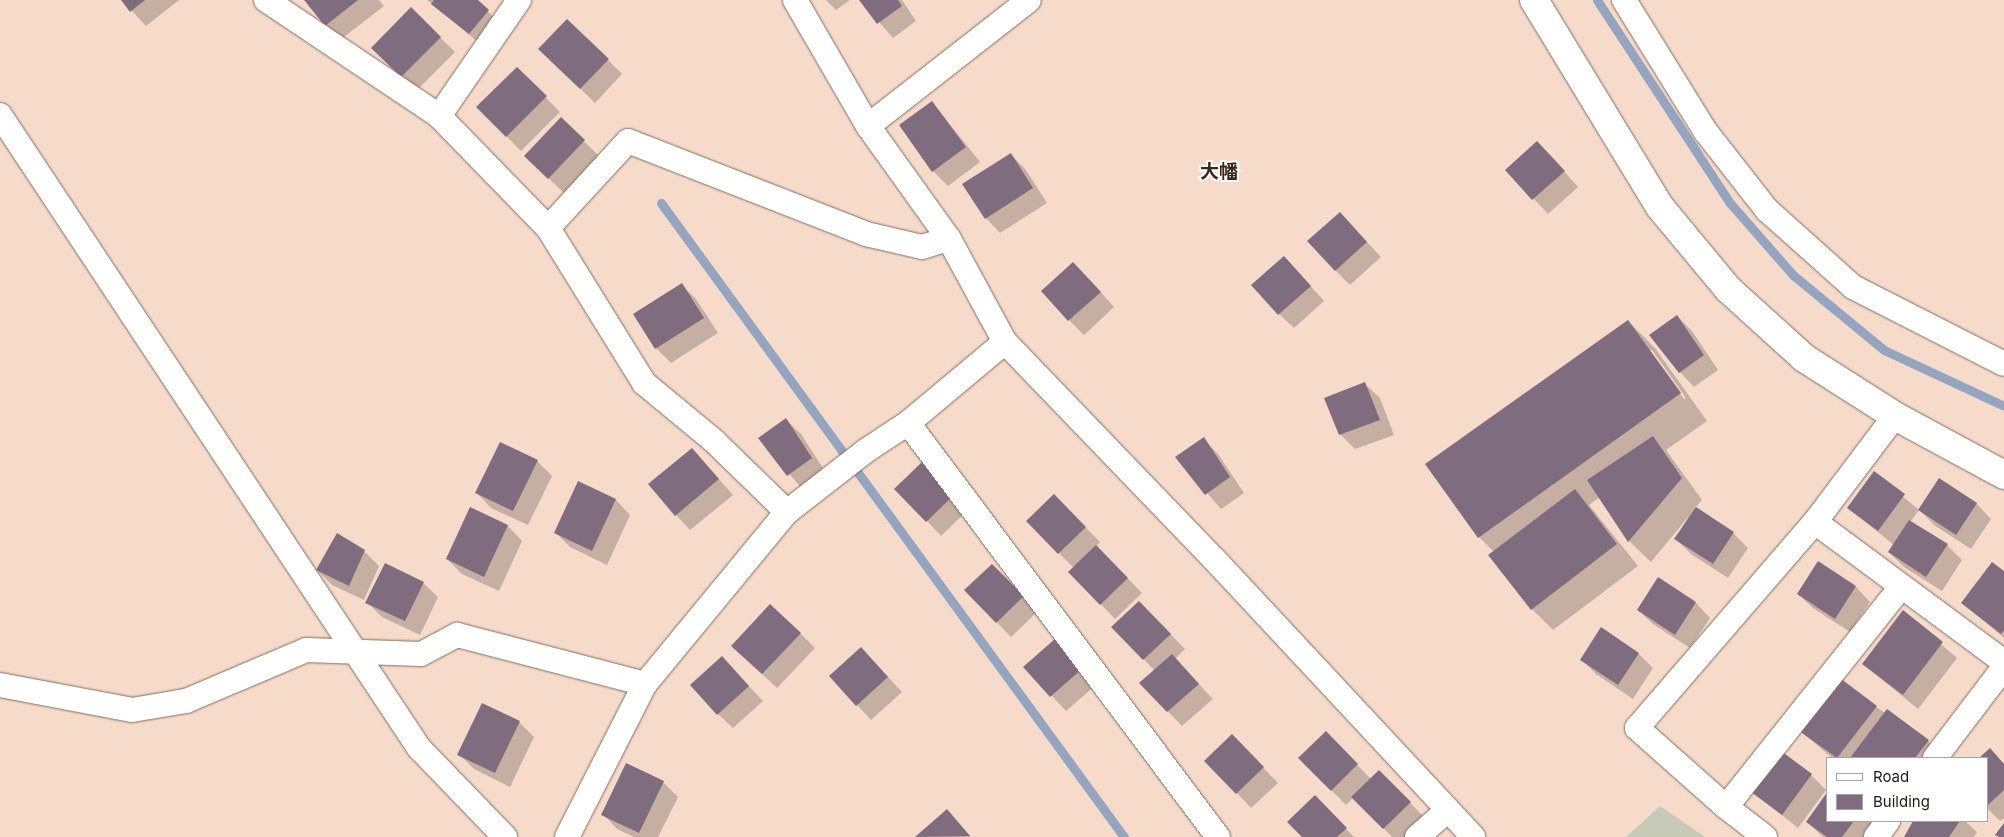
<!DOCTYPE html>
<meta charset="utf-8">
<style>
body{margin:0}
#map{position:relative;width:2004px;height:837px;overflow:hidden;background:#f6dbcb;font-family:Inter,"Noto Sans JP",sans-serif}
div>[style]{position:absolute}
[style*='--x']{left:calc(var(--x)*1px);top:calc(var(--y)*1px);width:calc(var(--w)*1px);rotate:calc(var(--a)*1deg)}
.green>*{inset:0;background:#c6cab7}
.shadow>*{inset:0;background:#0003}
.stream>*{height:9px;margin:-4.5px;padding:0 4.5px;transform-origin:4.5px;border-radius:4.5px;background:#95a4bf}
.building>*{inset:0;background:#806c7f}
.roads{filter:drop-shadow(0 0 1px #856e60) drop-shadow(0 0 1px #856e60)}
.street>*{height:24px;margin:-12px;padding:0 12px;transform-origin:12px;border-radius:12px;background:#fff}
.secondary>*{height:28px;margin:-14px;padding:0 14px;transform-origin:14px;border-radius:14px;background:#fff}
span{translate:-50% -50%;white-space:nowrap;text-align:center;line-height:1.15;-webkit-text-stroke:4px #fff;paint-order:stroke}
.quarter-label{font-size:19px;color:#3b271a;font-weight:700}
.legend{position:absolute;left:1826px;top:757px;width:162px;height:65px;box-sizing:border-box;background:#fff;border:1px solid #a7a3a1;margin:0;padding:6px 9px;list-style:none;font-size:15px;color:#231914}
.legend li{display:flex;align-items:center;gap:10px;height:25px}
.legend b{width:25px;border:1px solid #a7a3a1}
</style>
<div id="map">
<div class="green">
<i style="clip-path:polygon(1660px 806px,1705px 837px,1626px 837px)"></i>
</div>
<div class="shadow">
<i style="clip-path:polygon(122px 0,179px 0,146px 26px)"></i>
<i style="clip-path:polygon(305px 0,379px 0,384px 6px,340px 40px)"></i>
<i style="clip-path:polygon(427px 0,476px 0,503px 26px,484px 47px)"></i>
<i style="clip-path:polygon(826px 0,850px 0,836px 10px)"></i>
<i style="clip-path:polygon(860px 0,902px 0,916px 21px,893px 38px)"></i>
<i style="clip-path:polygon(411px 9px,455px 52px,416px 91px,373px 48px)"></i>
<i style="clip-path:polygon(608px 60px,622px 74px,595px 103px,555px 64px)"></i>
<i style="clip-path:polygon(517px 69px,560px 112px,521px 151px,478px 107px)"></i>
<i style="clip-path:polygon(932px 102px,980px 162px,948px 186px,933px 171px)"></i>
<i style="clip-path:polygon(561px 119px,599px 156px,564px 193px,540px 170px)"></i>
<i style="clip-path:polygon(1011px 155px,1026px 170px,1047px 203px,1000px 233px,986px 218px)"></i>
<i style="clip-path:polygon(1552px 158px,1578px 187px,1548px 214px,1507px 170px)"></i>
<i style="clip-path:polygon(1354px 228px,1381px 257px,1350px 285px,1335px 270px)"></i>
<i style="clip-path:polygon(1298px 272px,1324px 301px,1294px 328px,1279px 314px)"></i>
<i style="clip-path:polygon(1088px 278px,1114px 307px,1084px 335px,1069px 320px)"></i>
<i style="clip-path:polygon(682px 285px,696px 299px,718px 333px,671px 363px,656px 348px,635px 314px)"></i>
<i style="clip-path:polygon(1677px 316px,1692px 331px,1718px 370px,1694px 387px,1680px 372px)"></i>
<i style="clip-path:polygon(evenodd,1628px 321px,1655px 348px,1707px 421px,1666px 450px,1702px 500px,1695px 508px,1733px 533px,1748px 548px,1728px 578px,1691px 554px,1676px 539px,1689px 516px,1651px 562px,1629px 541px,1600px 497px,1589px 505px,1638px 566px,1553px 630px,1532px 609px,1494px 552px,1479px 537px,1628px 321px,1649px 350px,1652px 350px,1686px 398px,1684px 399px,1649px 350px)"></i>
<i style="clip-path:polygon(1365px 384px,1380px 398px,1394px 435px,1355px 449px,1340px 434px)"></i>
<i style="clip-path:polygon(786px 420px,801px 434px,826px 473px,803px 490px,760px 439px)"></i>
<i style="clip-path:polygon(1203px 439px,1218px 454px,1244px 493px,1221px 509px,1177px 458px)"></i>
<i style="clip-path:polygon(692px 449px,733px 495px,690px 530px,676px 515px)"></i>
<i style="clip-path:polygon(537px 461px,552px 476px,528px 525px,491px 508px,477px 493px)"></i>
<i style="clip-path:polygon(922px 464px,968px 510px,941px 536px,927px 521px)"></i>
<i style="clip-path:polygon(1874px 473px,1919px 510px,1910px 522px,1947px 545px,1962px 560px,1942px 591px,1904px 567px,1889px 552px,1894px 545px,1848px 508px)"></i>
<i style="clip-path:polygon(1940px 480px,1977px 504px,1991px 519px,1971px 549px,1934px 525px,1920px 510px)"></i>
<i style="clip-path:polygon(579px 483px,616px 500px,630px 515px,607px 565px,570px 547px,555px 532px)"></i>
<i style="clip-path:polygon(1054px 496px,1100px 542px,1096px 546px,1142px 593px,1115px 619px,1070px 572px,1074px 568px,1059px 553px)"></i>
<i style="clip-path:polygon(471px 509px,508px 526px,522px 541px,499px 591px,462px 574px,447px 559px)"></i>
<i style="clip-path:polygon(364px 551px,379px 566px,364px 600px,332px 585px,317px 570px)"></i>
<i style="clip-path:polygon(1818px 563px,1856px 587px,1870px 602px,1850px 632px,1813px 608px,1798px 594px)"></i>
<i style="clip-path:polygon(992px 565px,1037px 612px,1011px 637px,966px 590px)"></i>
<i style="clip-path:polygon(2004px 573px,2004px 638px,1963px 603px)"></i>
<i style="clip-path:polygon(1659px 579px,1696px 603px,1710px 618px,1690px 648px,1653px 624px,1638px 610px)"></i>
<i style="clip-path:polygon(423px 583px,438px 597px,420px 635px,382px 617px,367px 602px)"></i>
<i style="clip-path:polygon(1903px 612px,1957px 658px,1918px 709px,1863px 664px)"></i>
<i style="clip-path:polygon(1154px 617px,1185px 649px,1175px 659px,1213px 699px,1182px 726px,1141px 683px,1155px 671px,1113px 627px)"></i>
<i style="clip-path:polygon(1602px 629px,1639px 654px,1653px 668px,1633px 699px,1596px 674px,1582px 660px)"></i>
<i style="clip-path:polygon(800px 633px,815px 648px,777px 688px,748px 661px)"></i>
<i style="clip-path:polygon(1056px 640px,1097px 684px,1066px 711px,1025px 667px)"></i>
<i style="clip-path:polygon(861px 648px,902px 692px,871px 720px,857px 705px)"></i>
<i style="clip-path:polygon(722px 658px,763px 701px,733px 728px,718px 714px)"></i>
<i style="clip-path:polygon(1876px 707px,1928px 741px,1942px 756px,1941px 758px,1832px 758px,1797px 728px)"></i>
<i style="clip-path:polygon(519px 722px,534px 737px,510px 787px,474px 769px,459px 754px)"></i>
<i style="clip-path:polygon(1326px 733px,1371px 779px,1379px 771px,1425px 818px,1405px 837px,1392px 837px,1354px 797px,1346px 805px,1300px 758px)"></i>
<i style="clip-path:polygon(1990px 750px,2004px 764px,2004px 818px,2000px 821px,1988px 809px,1988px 758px,1980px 758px)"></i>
<i style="clip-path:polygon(1247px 751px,1278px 783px,1251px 808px,1237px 793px)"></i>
<i style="clip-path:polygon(1811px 775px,1826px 790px,1798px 828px,1753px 792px)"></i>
<i style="clip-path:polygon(663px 782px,678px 797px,658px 837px,634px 837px,617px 829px,603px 814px)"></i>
<i style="clip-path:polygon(1315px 797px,1354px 837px,1303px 837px)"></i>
<i style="clip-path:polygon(947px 811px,971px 837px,917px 837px)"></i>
<i style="clip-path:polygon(1879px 821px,1867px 837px,1823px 837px,1807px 822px)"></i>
<i style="clip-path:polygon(1915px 821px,1965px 821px,1977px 832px,1974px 837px,1905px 837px)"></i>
</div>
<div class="stream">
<i style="--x:1597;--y:0;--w:243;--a:56.8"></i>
<i style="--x:1730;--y:203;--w:96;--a:48.8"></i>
<i style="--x:1793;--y:275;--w:118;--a:39.5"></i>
<i style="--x:1884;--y:350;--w:132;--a:25"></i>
<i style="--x:661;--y:203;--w:785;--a:53.86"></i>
</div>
<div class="building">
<i style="clip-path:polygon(121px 0,145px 0,130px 12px)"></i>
<i style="clip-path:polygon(304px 0,358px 0,325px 26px)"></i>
<i style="clip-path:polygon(434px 0,478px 0,489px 10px,469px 34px,431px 4px)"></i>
<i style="clip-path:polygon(859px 0,898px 0,902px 6px,877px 24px)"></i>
<i style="clip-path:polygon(411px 7px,441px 37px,401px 77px,371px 48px)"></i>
<i style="clip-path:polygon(567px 19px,609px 59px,580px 89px,538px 49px)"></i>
<i style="clip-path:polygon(517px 67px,547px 96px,506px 137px,476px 107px)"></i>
<i style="clip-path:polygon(932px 101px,966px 147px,932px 172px,899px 125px)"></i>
<i style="clip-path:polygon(561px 117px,585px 140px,548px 179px,524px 156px)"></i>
<i style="clip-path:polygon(1537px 141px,1565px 171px,1532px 200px,1505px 170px)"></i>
<i style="clip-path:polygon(1011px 153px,1033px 188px,985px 219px,962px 184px)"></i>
<i style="clip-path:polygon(1340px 212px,1367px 242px,1335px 271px,1307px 241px)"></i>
<i style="clip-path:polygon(1284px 256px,1311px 286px,1278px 315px,1251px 285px)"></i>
<i style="clip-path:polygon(1073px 262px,1101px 292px,1068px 321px,1041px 291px)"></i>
<i style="clip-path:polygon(682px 283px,704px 318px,655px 349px,633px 314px)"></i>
<i style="clip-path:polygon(1677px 315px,1704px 355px,1679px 373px,1649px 335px)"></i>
<i style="clip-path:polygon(1628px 320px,1681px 393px,1478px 538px,1425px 464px)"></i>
<i style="clip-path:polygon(1365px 382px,1380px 420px,1339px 435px,1324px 398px)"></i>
<i style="clip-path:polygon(786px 418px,812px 458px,787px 476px,758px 438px)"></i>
<i style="clip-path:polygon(1653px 436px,1682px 478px,1628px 542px,1587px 480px)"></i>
<i style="clip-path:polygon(1204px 437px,1230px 477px,1205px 495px,1175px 457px)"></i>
<i style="clip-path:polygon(500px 442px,538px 460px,513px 511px,475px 493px)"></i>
<i style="clip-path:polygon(692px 448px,719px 479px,675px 516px,648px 484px)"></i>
<i style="clip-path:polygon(922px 462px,954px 495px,926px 522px,894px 489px)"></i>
<i style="clip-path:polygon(1874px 471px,1905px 494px,1878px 531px,1847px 508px)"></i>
<i style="clip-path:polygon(1939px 478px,1977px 503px,1956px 535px,1918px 510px)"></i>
<i style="clip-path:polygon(578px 481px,616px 499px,592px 551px,554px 533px)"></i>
<i style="clip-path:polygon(1575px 489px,1617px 544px,1531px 610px,1488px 555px)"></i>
<i style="clip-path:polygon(1054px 494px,1086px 527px,1058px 554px,1026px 521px)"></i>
<i style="clip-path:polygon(470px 507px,508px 525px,484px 577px,446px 559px)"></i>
<i style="clip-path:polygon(1696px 507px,1734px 532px,1713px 564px,1674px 539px)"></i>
<i style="clip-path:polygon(1909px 520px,1948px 544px,1926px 577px,1888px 552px)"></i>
<i style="clip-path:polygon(337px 533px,365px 550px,349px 586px,316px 570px)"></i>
<i style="clip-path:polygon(1096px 545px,1128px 578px,1100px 605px,1068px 572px)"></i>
<i style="clip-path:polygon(1818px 561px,1856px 586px,1835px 619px,1797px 594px)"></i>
<i style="clip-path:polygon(1992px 562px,2004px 571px,2004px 630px,2001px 634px,1961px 603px)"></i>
<i style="clip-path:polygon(385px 563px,424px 582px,405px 621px,365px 603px)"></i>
<i style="clip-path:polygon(992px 564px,1024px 596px,996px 623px,964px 590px)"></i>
<i style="clip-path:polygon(1658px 577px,1696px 602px,1675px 635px,1637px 610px)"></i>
<i style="clip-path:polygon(1139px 601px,1171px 634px,1143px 660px,1111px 627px)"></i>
<i style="clip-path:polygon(770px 604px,801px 633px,762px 674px,731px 646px)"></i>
<i style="clip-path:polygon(1903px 610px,1943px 642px,1903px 695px,1862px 664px)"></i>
<i style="clip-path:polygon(1601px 627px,1639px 653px,1618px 685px,1580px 660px)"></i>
<i style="clip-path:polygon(1056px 638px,1083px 668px,1050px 697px,1023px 667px)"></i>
<i style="clip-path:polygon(861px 647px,888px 677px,856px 706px,829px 676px)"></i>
<i style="clip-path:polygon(1172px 654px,1199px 684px,1167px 712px,1139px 683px)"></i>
<i style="clip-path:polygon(722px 656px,749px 686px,717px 715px,690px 685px)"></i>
<i style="clip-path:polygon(1836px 675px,1877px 706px,1837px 758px,1795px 728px)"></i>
<i style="clip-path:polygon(482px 703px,520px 721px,495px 773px,457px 755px)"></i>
<i style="clip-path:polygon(1887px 709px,1929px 740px,1915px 758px,1850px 758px)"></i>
<i style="clip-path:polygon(1326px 731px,1358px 764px,1331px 791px,1298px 758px)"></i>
<i style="clip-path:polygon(1232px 734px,1264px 767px,1236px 794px,1204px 761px)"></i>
<i style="clip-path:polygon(1990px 748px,2004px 764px,2004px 790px,1988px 805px,1988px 758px,1979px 758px)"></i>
<i style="clip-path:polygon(1781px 751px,1812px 774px,1782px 815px,1751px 792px)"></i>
<i style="clip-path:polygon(626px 763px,664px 781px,639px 833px,601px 815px)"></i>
<i style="clip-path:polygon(1379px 770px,1411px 802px,1383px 829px,1351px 797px)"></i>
<i style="clip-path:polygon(1828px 791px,1828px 821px,1854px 821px,1842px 837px,1827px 837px,1806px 822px)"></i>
<i style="clip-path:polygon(1315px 795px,1347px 828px,1337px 837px,1302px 837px,1287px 822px)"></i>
<i style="clip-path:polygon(947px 809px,970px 836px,915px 837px)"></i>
<i style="clip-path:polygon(1913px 821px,1960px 821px,1949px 837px,1904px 837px)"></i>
<i style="clip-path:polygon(2004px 823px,2004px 837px,1999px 837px,1995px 835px)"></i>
</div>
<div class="roads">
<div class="street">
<i style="--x:266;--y:0;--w:208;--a:33.8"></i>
<i style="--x:439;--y:116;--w:156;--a:45.8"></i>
<i style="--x:548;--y:228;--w:182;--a:58.2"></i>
<i style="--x:644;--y:383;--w:91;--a:39.6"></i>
<i style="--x:714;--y:441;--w:102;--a:44.2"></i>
<i style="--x:795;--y:0;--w:146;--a:59.9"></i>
<i style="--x:868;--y:126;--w:139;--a:54.4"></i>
<i style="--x:949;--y:239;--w:117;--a:61.5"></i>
<i style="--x:1005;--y:342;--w:301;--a:46.1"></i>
<i style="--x:1214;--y:559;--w:380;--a:47"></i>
<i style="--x:1624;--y:0;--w:155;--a:58.2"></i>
<i style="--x:1706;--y:132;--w:99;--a:52"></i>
<i style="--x:1767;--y:210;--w:115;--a:41.8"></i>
<i style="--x:1853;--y:287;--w:169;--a:27"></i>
<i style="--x:0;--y:115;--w:759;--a:56.5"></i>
<i style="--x:419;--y:748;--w:124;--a:46"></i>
<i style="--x:439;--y:116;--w:141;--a:-55.4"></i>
<i style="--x:868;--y:126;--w:204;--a:-38"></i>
<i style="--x:548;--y:228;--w:118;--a:-47.4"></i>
<i style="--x:628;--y:141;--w:256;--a:21.3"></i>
<i style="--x:866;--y:234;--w:57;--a:13.1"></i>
<i style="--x:922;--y:247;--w:28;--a:-17"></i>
<i style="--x:908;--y:423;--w:517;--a:53.17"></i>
<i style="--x:1815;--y:522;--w:235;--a:36.5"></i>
<i style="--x:0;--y:685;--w:134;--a:10.7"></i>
<i style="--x:132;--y:710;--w:55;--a:-9.5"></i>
<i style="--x:186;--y:701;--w:130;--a:-23"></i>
<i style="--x:306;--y:650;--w:115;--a:2"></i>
<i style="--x:421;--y:654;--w:41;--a:-27.8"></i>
<i style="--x:457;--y:635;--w:194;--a:14.6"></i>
<i style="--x:1935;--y:758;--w:114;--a:-52.8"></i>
<i style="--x:1726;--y:807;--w:281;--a:-51.5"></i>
<i style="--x:567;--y:837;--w:172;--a:-63"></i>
<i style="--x:645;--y:684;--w:223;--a:-50.5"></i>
<i style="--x:787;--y:512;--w:101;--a:-37.8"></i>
<i style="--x:867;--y:450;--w:49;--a:-33.4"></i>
<i style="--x:908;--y:423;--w:126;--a:-39.9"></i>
<i style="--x:1417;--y:837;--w:41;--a:-41.1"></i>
<i style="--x:1765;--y:837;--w:49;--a:-142.4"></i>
<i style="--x:1726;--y:807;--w:119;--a:-138.4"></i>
<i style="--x:1637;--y:728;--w:272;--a:-49.2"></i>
<i style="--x:1815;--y:522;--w:133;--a:-53"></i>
<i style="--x:1876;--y:837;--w:20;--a:-53"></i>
</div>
<div class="secondary">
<i style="--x:1534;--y:0;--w:242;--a:58.7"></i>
<i style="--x:1660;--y:207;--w:107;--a:50.3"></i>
<i style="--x:1728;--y:289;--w:103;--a:42.2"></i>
<i style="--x:1804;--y:358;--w:108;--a:32.5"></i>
<i style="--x:1895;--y:416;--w:124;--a:28.4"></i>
</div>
</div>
<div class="quarter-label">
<span style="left:1219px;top:172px">大幡</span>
</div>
<ul class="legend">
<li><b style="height:6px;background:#fff"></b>Road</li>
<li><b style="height:14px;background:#806c7f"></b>Building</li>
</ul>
</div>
